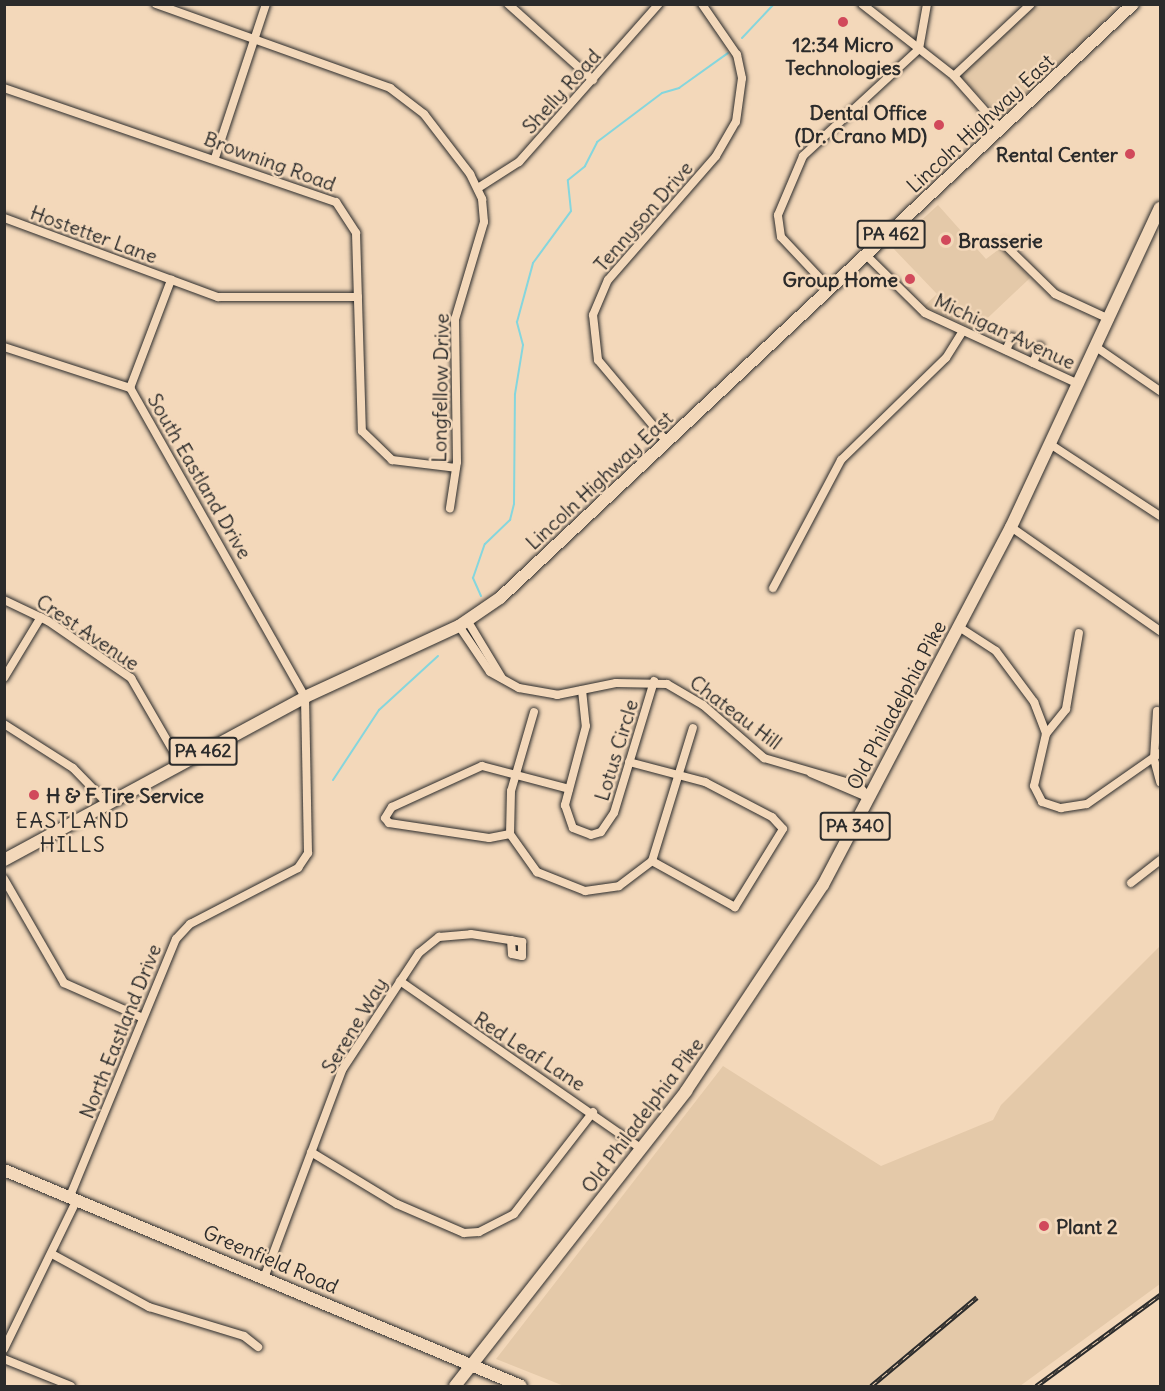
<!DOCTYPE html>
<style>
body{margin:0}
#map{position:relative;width:1165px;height:1391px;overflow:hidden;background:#f3d8ba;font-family:Delius,sans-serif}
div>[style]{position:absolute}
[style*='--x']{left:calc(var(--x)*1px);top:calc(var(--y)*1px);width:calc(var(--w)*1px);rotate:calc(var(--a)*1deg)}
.built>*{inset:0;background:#e4c9a9}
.stream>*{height:2px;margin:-1px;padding:0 1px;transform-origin:1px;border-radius:1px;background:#85d6dd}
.roads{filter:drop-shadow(0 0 2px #2b2b2b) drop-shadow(0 0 2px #2b2b2b)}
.street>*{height:8px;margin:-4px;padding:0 4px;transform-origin:4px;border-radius:4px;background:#f3d8ba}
.secondary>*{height:12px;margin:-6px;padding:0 6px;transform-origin:6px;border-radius:6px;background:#f3d8ba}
.primary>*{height:12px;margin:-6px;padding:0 6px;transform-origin:6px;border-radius:6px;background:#f3d8ba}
.rail>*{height:4.5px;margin-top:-2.25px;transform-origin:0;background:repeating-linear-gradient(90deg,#f3d8ba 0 7px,#2b2b2b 0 14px);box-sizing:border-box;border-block:2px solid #2b2b2b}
.dots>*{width:16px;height:16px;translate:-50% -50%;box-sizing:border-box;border:3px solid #f3d8ba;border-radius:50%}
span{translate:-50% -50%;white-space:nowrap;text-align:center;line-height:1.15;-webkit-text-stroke:5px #f3d8ba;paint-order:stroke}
.shield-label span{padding:2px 4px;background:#f3d8ba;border:2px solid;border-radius:4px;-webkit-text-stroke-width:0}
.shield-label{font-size:18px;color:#2b2b2b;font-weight:700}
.poi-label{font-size:20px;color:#2b2b2b;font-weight:700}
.right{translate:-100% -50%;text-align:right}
.left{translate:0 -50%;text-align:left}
.street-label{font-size:20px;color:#2b2b2b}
.neighbourhood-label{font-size:21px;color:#2b2b2b;letter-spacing:1.5px}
.frame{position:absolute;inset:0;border:6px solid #2b2b2b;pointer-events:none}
</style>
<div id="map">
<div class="built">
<i style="clip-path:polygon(1036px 5px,1110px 5px,1115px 10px,1003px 120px,960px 76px)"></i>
<i style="clip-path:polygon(938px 205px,986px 259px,1002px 247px,1030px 278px,975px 330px,924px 306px,937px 294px,892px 247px)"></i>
<i style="clip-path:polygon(1160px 946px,1160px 1284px,1020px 1386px,564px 1386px,496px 1359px,723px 1066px,881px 1166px,993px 1120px,1001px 1105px)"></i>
</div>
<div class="stream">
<i style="--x:871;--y:4;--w:2;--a:63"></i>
<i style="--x:742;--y:38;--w:47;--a:-46.7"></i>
<i style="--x:481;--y:596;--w:20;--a:-114"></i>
<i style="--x:473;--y:578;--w:36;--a:-71"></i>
<i style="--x:485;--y:544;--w:35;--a:-44"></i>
<i style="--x:510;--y:520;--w:16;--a:-76"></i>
<i style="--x:514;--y:504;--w:110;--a:-89.5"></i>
<i style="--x:515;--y:394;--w:50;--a:-80.7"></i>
<i style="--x:523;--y:345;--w:24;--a:-105"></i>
<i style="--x:517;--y:322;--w:61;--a:-74.8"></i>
<i style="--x:533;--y:263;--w:64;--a:-53.8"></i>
<i style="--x:571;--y:211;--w:31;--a:-96"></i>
<i style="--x:568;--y:180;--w:22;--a:-39"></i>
<i style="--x:585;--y:166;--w:27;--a:-63"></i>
<i style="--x:597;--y:142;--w:81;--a:-37"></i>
<i style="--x:662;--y:93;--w:18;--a:-16"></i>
<i style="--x:679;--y:88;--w:60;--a:-35.5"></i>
<i style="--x:333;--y:780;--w:84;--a:-56.7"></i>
<i style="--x:379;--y:710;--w:80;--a:-42.5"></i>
</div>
<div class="roads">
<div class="street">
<i style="--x:156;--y:4;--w:249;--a:19.7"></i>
<i style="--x:390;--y:88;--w:43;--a:37.4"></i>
<i style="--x:424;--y:114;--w:76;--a:52.5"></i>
<i style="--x:470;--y:174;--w:28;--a:64"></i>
<i style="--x:482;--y:199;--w:23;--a:85"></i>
<i style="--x:484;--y:222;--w:101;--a:106.6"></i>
<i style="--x:455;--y:319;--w:143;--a:89.2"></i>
<i style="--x:457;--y:462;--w:47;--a:98.7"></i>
<i style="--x:508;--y:4;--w:114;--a:41.8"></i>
<i style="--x:862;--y:4;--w:117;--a:38"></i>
<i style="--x:954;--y:76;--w:72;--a:48.4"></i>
<i style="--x:954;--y:76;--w:105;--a:-43.1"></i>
<i style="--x:4;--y:88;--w:351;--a:19"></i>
<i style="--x:336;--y:202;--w:37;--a:57"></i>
<i style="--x:356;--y:233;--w:198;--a:88.3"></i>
<i style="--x:362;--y:431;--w:42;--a:44"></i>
<i style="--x:392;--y:460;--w:64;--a:7.1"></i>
<i style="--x:215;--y:158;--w:162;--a:-71.7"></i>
<i style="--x:478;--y:188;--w:49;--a:-32.4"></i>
<i style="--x:519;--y:162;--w:211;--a:-48.5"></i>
<i style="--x:4;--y:218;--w:228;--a:20.3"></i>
<i style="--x:218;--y:297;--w:140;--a:0"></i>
<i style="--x:1004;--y:244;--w:71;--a:44.4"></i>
<i style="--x:1055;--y:294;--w:60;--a:24.8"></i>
<i style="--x:867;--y:256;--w:81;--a:44.5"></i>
<i style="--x:925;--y:313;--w:170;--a:24.8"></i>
<i style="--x:830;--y:289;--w:71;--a:-133.3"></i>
<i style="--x:781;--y:237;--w:22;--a:-98"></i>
<i style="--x:778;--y:215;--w:64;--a:-67"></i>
<i style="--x:803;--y:156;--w:158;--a:-42.7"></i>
<i style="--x:919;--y:49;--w:46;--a:-79.9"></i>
<i style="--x:4;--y:347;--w:133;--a:18"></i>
<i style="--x:1096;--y:347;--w:78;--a:34.5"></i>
<i style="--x:1006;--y:350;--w:14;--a:-65"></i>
<i style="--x:1033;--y:363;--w:18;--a:-68"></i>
<i style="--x:130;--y:388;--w:116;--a:-69.2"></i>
<i style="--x:667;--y:442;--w:107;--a:-130.1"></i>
<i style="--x:598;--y:360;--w:45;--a:-96.3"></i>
<i style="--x:593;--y:315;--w:38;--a:-67"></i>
<i style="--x:608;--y:280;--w:164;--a:-48.9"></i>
<i style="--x:716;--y:156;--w:39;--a:-60"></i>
<i style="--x:736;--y:122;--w:44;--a:-82.2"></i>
<i style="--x:742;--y:78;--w:24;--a:-102"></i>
<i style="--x:737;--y:55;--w:62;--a:-124.5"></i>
<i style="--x:1050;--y:444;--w:131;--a:33.2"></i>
<i style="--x:1011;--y:527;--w:182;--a:34.9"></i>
<i style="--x:773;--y:588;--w:145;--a:-62"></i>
<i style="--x:841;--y:460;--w:146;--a:-44.2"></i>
<i style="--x:946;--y:358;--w:32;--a:-58"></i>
<i style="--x:4;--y:600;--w:49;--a:25.5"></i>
<i style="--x:48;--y:621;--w:101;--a:34.5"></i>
<i style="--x:131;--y:678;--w:98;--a:60"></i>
<i style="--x:467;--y:620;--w:68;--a:58.9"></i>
<i style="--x:459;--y:626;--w:55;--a:56"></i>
<i style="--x:490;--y:672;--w:33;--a:29"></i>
<i style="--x:519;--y:688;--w:39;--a:10"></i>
<i style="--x:557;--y:695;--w:60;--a:-11.5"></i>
<i style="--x:616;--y:683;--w:51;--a:1.1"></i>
<i style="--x:667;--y:684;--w:42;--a:30.3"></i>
<i style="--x:703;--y:705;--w:81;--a:41"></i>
<i style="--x:764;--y:758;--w:99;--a:16.4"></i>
<i style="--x:859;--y:786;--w:16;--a:50"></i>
<i style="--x:959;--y:627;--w:44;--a:33"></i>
<i style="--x:996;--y:651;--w:64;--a:53.3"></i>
<i style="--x:1034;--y:702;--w:34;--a:69"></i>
<i style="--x:1046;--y:734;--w:53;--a:103"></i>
<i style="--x:1034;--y:786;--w:18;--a:63"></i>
<i style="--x:1042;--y:802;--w:20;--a:18"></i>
<i style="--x:1061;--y:808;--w:26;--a:-9"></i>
<i style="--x:1087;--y:804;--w:89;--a:-34.9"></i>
<i style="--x:4;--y:678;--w:71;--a:-58.8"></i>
<i style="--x:582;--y:690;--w:36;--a:84"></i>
<i style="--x:586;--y:726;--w:82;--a:104.9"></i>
<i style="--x:565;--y:805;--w:24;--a:71"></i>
<i style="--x:573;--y:828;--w:19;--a:21"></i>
<i style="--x:591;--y:835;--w:10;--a:-17"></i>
<i style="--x:601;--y:832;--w:23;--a:-56"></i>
<i style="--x:614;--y:813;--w:138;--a:-73.1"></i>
<i style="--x:1157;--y:711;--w:48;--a:93.6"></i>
<i style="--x:1154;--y:759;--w:24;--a:75"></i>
<i style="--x:534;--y:712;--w:82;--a:106.2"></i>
<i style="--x:511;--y:791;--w:43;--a:91.3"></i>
<i style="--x:510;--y:834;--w:47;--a:54.6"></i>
<i style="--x:537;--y:872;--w:52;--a:21.6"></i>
<i style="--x:585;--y:891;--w:34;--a:-8"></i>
<i style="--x:619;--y:886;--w:41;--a:-37.1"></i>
<i style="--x:652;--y:861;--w:139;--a:-72.9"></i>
<i style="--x:4;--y:724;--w:82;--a:32.5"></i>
<i style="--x:73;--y:768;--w:49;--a:45.8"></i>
<i style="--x:1046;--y:734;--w:32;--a:-51"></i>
<i style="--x:1066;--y:709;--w:77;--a:-80.3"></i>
<i style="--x:629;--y:762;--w:79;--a:14.7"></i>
<i style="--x:705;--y:782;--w:76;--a:27.6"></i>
<i style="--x:772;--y:817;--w:16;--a:47"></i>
<i style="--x:783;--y:829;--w:92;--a:121.6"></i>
<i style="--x:735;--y:907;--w:95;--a:-151"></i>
<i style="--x:811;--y:773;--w:63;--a:23.3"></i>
<i style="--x:510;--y:834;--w:21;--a:169"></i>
<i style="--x:489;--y:838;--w:101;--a:-171.5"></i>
<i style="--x:389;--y:823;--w:6;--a:-129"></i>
<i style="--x:385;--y:818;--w:13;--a:-58"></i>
<i style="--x:392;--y:807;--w:99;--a:-24.5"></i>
<i style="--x:482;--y:766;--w:90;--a:14.8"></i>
<i style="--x:4;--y:879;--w:120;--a:60"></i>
<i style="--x:64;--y:983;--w:86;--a:23.9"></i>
<i style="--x:1131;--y:883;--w:37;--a:-38"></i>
<i style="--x:400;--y:981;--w:295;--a:34.8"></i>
<i style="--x:311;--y:1152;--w:100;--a:31.2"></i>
<i style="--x:397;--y:1204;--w:73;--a:23.4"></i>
<i style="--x:464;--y:1233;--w:15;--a:-4"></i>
<i style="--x:479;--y:1232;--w:39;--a:-27"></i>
<i style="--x:514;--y:1214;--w:129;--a:-52.2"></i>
<i style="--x:70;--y:1196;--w:278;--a:-67.6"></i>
<i style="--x:176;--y:939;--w:21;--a:-47"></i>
<i style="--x:190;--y:924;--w:122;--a:-27.4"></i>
<i style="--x:298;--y:868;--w:18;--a:-56"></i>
<i style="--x:308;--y:853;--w:156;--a:-91.1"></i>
<i style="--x:305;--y:697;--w:355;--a:-119.5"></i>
<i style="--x:52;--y:1254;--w:111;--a:28.7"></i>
<i style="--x:149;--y:1307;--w:99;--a:17"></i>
<i style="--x:244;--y:1336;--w:18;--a:38"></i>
<i style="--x:264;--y:1278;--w:222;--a:-69.4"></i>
<i style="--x:342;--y:1070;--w:140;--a:-56.7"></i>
<i style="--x:419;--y:953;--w:26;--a:-39"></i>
<i style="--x:439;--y:937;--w:32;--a:-5"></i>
<i style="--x:471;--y:934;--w:52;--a:8.9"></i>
<i style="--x:522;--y:942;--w:14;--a:90"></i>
<i style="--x:522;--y:956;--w:10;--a:-169"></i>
<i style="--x:512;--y:954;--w:14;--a:-94"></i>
<i style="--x:4;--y:1349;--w:167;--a:-64"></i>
<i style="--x:4;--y:1359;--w:72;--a:21.9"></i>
</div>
<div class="secondary">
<i style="--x:4;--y:1170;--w:560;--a:22.67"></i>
</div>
<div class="primary">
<i style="--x:4;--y:860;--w:342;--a:-28.4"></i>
<i style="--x:305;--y:697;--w:170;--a:-24.8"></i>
<i style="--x:459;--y:626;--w:50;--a:-34.3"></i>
<i style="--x:500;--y:598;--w:868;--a:-43.18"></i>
<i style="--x:455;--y:1386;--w:375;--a:-51.9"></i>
<i style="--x:686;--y:1091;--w:247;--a:-56.4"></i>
<i style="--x:823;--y:885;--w:404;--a:-62.3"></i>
<i style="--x:1011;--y:527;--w:352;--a:-65"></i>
</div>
</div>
<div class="rail">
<i style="--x:871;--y:1386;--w:138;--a:-40"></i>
<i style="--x:1036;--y:1386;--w:154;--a:-36.3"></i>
</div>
<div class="dots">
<i style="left:843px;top:22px;background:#d1495b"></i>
<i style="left:939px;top:125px;background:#d1495b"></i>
<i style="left:1130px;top:154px;background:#d1495b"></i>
<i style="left:946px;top:240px;background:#d1495b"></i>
<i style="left:910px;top:279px;background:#d1495b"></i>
<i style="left:34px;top:795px;background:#d1495b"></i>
<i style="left:1044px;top:1226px;background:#d1495b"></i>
</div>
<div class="shield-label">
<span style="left:891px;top:234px">PA 462</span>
<span style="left:203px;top:751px">PA 462</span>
<span style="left:855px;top:826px">PA 340</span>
</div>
<div class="poi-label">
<span style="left:843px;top:56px">12:34 Micro<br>Technologies</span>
<span class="right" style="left:927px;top:124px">Dental Office<br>(Dr. Crano MD)</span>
<span class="right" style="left:1118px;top:154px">Rental Center</span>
<span class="left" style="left:958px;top:240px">Brasserie</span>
<span class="right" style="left:898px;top:279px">Group Home</span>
<span class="left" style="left:46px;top:795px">H &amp; F Tire Service</span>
<span class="left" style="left:1056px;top:1226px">Plant 2</span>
</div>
<div class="street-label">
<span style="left:561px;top:91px;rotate:-48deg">Shelly Road</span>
<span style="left:980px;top:123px;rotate:-43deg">Lincoln Highway East</span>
<span style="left:270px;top:161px;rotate:20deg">Browning Road</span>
<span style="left:643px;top:216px;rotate:-49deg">Tennyson Drive</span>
<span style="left:94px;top:234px;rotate:20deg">Hostetter Lane</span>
<span style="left:1005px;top:331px;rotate:25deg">Michigan Avenue</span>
<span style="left:440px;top:388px;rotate:-89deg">Longfellow Drive</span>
<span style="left:200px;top:476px;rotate:60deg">South Eastland Drive</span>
<span style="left:599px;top:480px;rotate:-43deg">Lincoln Highway East</span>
<span style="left:88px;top:632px;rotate:34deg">Crest Avenue</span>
<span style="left:896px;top:705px;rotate:-62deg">Old Philadelphia Pike</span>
<span style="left:736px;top:712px;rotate:37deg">Chateau Hill</span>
<span style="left:616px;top:750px;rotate:-73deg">Lotus Circle</span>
<span style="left:354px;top:1025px;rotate:-59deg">Serene Way</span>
<span style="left:120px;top:1031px;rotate:-68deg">North Eastland Drive</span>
<span style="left:530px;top:1051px;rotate:33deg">Red Leaf Lane</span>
<span style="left:642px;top:1115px;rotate:-53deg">Old Philadelphia Pike</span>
<span style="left:271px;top:1259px;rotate:23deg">Greenfield Road</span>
</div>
<div class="neighbourhood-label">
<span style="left:73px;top:833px">EASTLAND<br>HILLS</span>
</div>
<div class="frame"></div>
</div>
